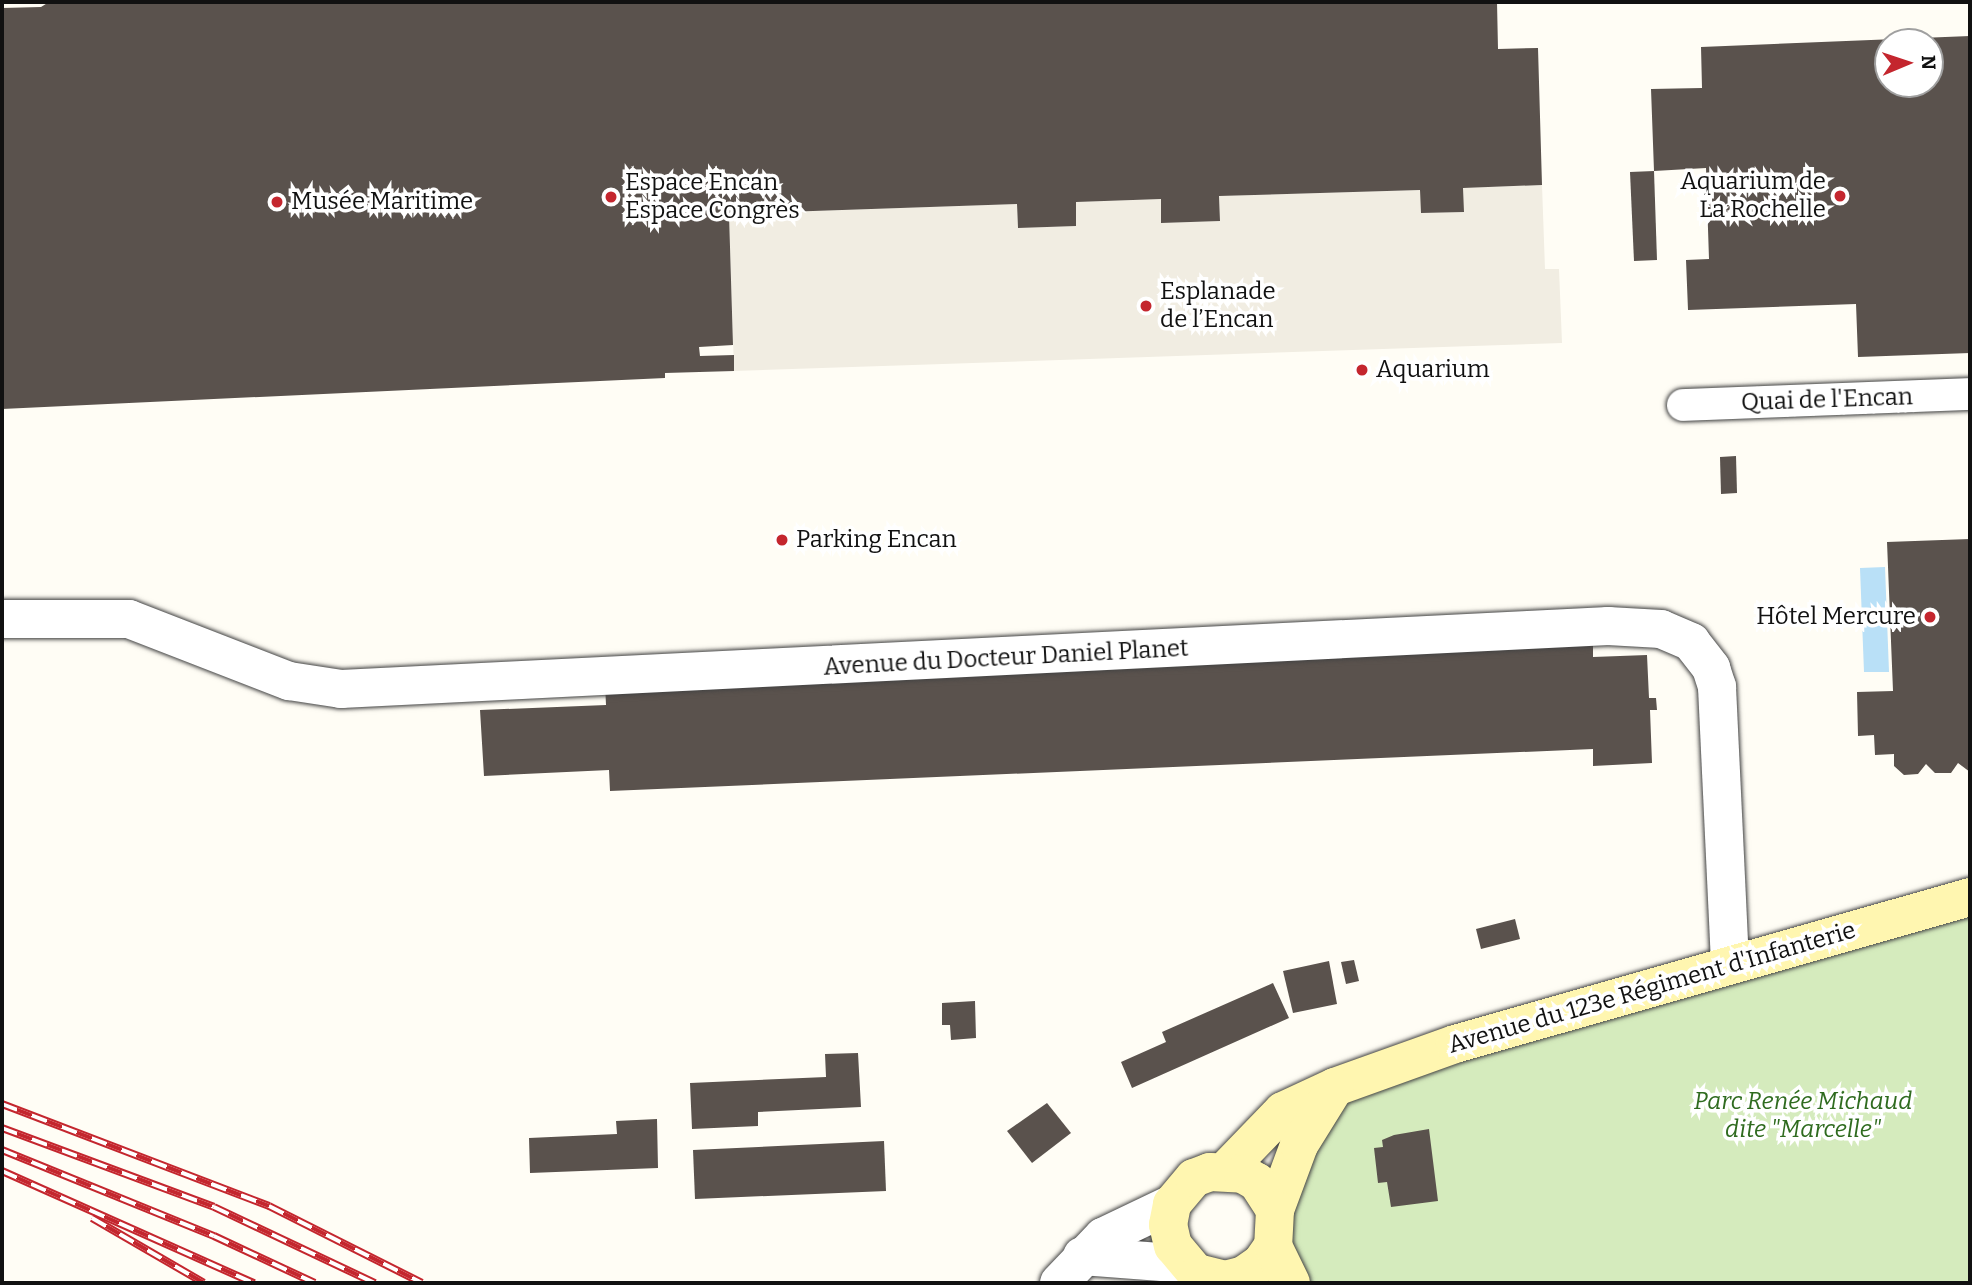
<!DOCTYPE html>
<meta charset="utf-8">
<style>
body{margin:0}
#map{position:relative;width:1972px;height:1285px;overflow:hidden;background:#fffdf5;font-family:Bitter,serif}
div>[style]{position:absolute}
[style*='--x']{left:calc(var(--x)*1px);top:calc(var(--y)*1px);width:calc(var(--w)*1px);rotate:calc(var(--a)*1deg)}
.green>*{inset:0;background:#d5ebbd}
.plaza>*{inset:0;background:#f1ede2}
.water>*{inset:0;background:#b9e0f7}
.building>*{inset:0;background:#5a524d}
.roads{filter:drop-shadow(0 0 2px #444) drop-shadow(0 0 2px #444)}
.pedestrian>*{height:32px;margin:-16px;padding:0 16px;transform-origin:16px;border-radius:16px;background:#fff}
.minor>*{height:38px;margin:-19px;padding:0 19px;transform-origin:19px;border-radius:19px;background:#fff}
.tertiary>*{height:38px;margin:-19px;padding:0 19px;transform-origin:19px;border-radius:19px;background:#fff}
.secondary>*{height:38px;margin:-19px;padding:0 19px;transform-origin:19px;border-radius:19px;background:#fff6b0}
.rail>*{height:8px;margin-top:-4px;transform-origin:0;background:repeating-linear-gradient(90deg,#fff 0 16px,#c4262e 0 32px);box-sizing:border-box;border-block:2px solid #c4262e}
.dots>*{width:19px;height:19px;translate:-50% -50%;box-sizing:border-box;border:4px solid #fff;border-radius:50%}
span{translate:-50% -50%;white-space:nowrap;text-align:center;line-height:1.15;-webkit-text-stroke:7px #fff;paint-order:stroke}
.poi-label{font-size:24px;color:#111}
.right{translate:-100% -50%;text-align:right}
.left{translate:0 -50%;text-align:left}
.street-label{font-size:24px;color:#111}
.park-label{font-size:24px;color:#2f6b1f;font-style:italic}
.frame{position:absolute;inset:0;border:4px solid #111;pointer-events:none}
.north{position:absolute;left:1874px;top:28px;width:70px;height:70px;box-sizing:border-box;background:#fff;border:2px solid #a0a0a0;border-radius:50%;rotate:88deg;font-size:19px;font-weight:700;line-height:28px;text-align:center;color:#111}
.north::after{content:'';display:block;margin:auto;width:24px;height:32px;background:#c4262e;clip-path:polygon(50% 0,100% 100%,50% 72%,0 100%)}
</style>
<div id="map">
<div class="green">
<i style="clip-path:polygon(1970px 897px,1970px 1283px,1291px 1283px,1275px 1238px,1335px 1087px)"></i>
</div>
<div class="plaza">
<i style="clip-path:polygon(1542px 185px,1545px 269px,1559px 269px,1562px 343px,734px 371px,729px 214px,1017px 204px,1018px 228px,1076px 226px,1076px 202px,1161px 199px,1162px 223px,1220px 221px,1219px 196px,1420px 190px,1422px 213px,1463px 212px,1463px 188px)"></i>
</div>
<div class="water">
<i style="clip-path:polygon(1885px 567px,1889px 672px,1864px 672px,1860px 568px)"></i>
</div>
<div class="building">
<i style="clip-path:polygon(49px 2px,1497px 2px,1498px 49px,1538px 48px,1542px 185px,1463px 188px,1464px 212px,1421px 213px,1420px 190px,1219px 196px,1220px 221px,1161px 223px,1161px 199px,1076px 202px,1076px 226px,1018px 228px,1017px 204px,729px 214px,733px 345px,699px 347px,700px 356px,734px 355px,734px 371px,665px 373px,665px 378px,2px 409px,2px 8px,41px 7px)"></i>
<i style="clip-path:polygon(evenodd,1970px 36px,1970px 353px,1858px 357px,1856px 304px,1688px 310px,1686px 260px,1709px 259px,1706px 168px,1654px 171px,1651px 89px,1702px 88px,1701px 47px,1970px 36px,1888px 42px,1930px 42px,1930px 84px,1888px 84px,1888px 42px)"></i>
<i style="clip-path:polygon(1654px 171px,1657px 260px,1634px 261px,1630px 172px)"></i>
<i style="clip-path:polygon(1736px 456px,1737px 493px,1721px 494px,1720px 457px)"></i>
<i style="clip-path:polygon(1970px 539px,1970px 772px,1958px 763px,1951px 773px,1935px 773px,1926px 764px,1918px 774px,1904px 775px,1894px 766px,1894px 754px,1875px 755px,1874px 735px,1858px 736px,1857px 692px,1893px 691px,1887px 542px)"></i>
<i style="clip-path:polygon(1593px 641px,1593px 657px,1647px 655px,1649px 698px,1656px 698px,1657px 710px,1650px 710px,1652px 763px,1593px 766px,1593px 749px,610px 791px,609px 770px,484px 776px,480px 710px,606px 705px,605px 684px)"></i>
<i style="clip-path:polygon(1515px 919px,1520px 939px,1481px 949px,1476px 929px)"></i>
<i style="clip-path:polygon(1354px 960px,1359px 981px,1346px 984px,1341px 962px)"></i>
<i style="clip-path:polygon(1329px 961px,1337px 1004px,1293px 1013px,1283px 971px)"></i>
<i style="clip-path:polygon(1273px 983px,1289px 1018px,1132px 1088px,1121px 1062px,1166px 1042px,1162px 1032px)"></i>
<i style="clip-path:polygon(975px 1001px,976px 1038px,951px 1040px,950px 1025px,942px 1025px,942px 1003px)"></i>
<i style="clip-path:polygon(858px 1053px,861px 1107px,758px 1112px,758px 1126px,692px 1129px,690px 1083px,826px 1077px,825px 1054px)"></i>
<i style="clip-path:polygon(1047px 1103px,1071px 1133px,1032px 1163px,1007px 1131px)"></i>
<i style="clip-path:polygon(657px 1119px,658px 1168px,530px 1173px,529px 1138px,617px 1134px,616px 1121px)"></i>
<i style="clip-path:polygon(1429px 1129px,1438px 1201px,1391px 1207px,1387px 1182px,1378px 1183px,1374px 1148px,1383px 1147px,1382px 1140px,1394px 1135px)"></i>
<i style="clip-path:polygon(884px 1141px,886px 1191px,695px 1199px,693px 1150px)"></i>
</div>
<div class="roads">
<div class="pedestrian">
<i style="--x:1683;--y:405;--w:287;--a:-2.2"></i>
</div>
<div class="minor">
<i style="--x:1082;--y:1256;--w:103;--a:4.4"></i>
<i style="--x:1059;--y:1283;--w:64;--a:-46.3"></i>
<i style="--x:1103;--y:1237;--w:76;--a:-25.6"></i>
</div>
<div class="tertiary">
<i style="--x:2;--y:619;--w:127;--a:0"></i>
<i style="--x:129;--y:619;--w:172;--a:21.2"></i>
<i style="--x:289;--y:681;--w:53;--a:8.7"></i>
<i style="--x:341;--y:689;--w:1269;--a:-2.85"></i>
<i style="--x:1608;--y:626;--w:53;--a:3.2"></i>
<i style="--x:1661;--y:629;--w:33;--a:23"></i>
<i style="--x:1691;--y:642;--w:33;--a:52"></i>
<i style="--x:1711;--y:668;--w:20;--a:72"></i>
<i style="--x:1717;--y:687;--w:276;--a:87.3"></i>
</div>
<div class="secondary">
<i style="--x:1226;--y:1170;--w:82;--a:-46"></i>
<i style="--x:1283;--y:1111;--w:57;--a:-24.8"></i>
<i style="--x:1335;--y:1087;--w:127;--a:-19.7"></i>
<i style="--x:1455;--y:1044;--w:536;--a:-15.93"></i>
<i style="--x:1275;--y:1210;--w:69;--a:-69.7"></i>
<i style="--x:1299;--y:1145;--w:68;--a:-58.2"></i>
<i style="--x:1273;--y:1246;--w:21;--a:125"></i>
<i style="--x:1261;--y:1263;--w:21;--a:145"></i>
<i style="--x:1244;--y:1275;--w:20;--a:165"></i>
<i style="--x:1225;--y:1280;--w:30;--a:-166"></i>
<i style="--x:1196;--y:1273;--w:35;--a:-130"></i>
<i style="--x:1173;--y:1246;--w:22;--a:-103"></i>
<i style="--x:1168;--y:1225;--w:21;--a:-79"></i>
<i style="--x:1172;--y:1204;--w:34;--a:-50"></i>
<i style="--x:1194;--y:1178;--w:17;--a:-21"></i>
<i style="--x:1210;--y:1172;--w:33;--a:3"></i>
<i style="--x:1243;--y:1174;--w:16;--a:30"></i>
<i style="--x:1257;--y:1182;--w:33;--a:57"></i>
<i style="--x:1275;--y:1210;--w:36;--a:93"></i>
<i style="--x:1273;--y:1246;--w:41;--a:64.1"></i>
</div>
</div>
<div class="rail">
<i style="--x:2;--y:1104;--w:286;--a:20.9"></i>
<i style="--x:269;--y:1206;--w:171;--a:26.7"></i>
<i style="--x:2;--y:1128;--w:226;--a:20.4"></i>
<i style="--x:214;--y:1207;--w:178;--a:25.3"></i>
<i style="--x:2;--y:1150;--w:229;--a:22.1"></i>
<i style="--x:214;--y:1236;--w:111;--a:25"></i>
<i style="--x:2;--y:1171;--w:276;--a:24"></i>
<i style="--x:92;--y:1218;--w:129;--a:30.1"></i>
</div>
<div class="dots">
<i style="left:1840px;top:196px;background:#c4262e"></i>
<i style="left:611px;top:197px;background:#c4262e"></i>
<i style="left:277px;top:202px;background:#c4262e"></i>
<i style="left:1146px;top:306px;background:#c4262e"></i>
<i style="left:1362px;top:370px;background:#c4262e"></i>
<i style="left:782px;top:540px;background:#c4262e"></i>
<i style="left:1930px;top:617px;background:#c4262e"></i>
</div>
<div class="poi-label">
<span class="right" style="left:1826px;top:196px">Aquarium de<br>La Rochelle</span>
<span class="left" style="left:625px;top:197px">Espace Encan<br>Espace Congrès</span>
<span class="left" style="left:291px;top:202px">Musée Maritime</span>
<span class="left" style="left:1160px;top:306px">Esplanade<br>de l’Encan</span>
<span class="left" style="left:1376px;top:370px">Aquarium</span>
<span class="left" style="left:796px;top:540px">Parking Encan</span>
<span class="right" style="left:1916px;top:617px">Hôtel Mercure</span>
</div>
<div class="street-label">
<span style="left:1827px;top:400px;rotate:-2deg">Quai de l'Encan</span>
<span style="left:1006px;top:658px;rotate:-3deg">Avenue du Docteur Daniel Planet</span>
<span style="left:1652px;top:988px;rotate:-16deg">Avenue du 123e Régiment d'Infanterie</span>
</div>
<div class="park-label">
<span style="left:1803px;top:1116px">Parc Renée Michaud<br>dite "Marcelle"</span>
</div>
<div class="frame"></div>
<div class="north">N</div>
</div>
